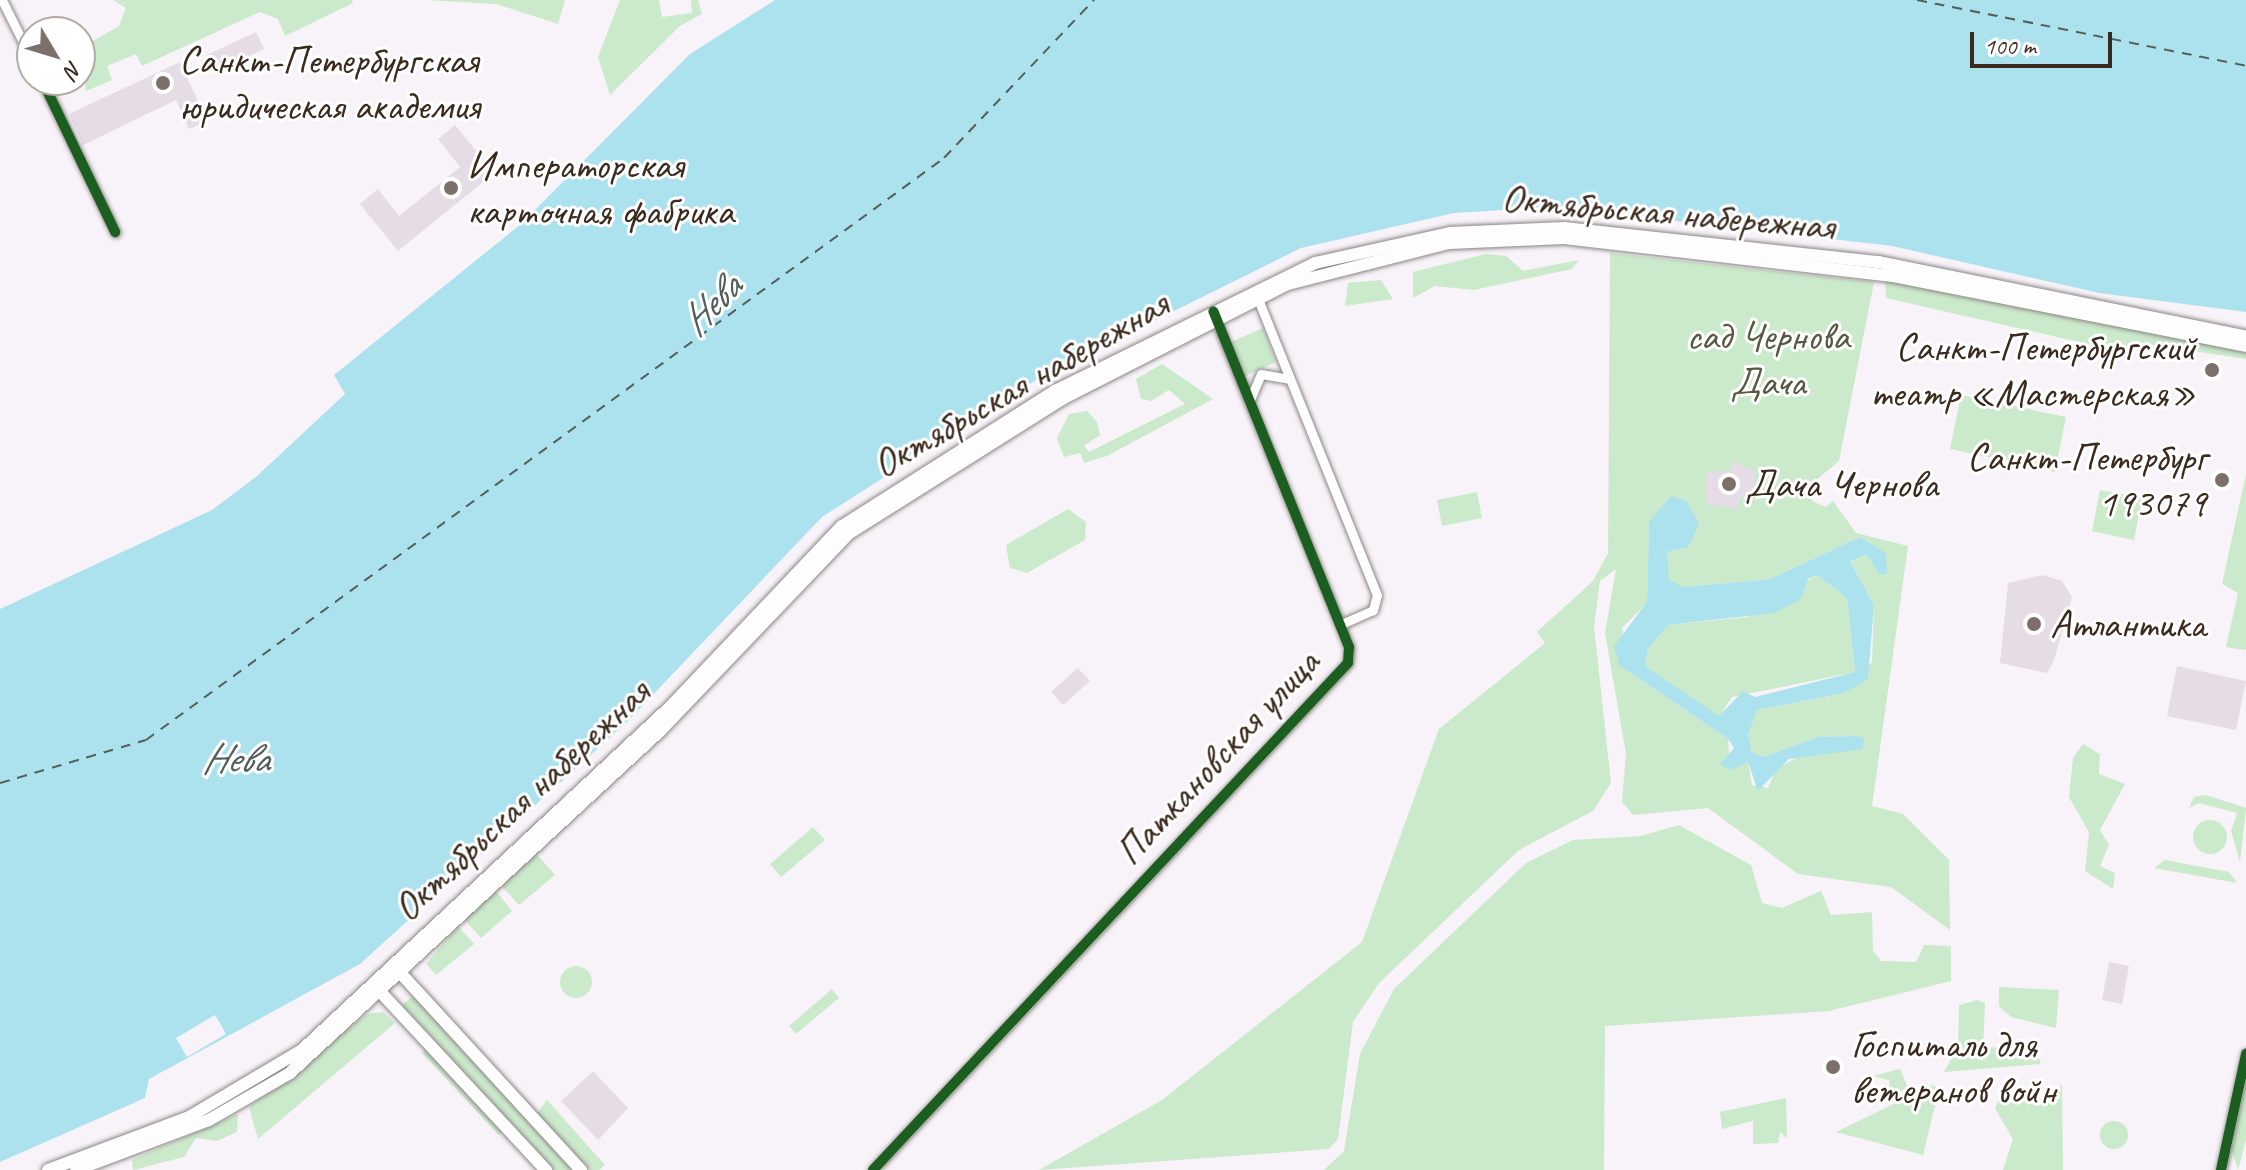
<!DOCTYPE html>
<meta charset="utf-8">
<style>
body{margin:0}
#map{position:relative;width:2246px;height:1170px;overflow:hidden;background:#f8f3f8;font-family:Caveat,sans-serif}
div>[style]{position:absolute}
[style*='--x']{left:calc(var(--x)*1px);top:calc(var(--y)*1px);width:calc(var(--w)*1px);rotate:calc(var(--a)*1deg)}
.green>*{inset:0;background:#cbe9cb}
.round{border-radius:50%}
.water>*{inset:0;background:#ace2ed}
.pier>*{inset:0;background:#f8f3f8}
.ferry>*{height:2px;margin-top:-1px;transform-origin:0;background:repeating-linear-gradient(90deg,#535f5b 0 10px,transparent 0 18px)}
.building>*{inset:0;background:#e5dce6}
.roads{filter:drop-shadow(0 0 2px #8b8685) drop-shadow(0 0 2px #8b8685)}
.minor>*{height:9px;margin:-4.5px;padding:0 4.5px;transform-origin:4.5px;border-radius:4.5px;background:#fefdfe}
.major>*{height:12px;margin:-6px;padding:0 6px;transform-origin:6px;border-radius:6px;background:#fefdfe}
.cycleway>*{height:10px;margin:-5px;padding:0 5px;transform-origin:5px;border-radius:5px;background:#1b5e20}
.dots>*{width:22px;height:22px;translate:-50% -50%;box-sizing:border-box;border:4px solid #fff;border-radius:50%}
span{translate:-50% -50%;white-space:nowrap;text-align:center;line-height:1.15;-webkit-text-stroke:6px #fff;paint-order:stroke}
.poi-label{font-size:40px;color:#3b2a1e}
.left{translate:0 -50%;text-align:left}
.right{translate:-100% -50%;text-align:right}
.street-label{font-size:40px;color:#3b2a1e}
.park-label{font-size:40px;color:#565840}
.water-label{font-size:42px;color:#535f5b;font-style:italic}
.north{position:absolute;left:16px;top:16px;width:80px;height:80px;box-sizing:border-box;background:#fff;border:2px solid #b1aaa5;border-radius:50%;rotate:128deg;font-size:22px;font-weight:700;line-height:32px;text-align:center;color:#3b2a1e}
.north::after{content:'';display:block;margin:auto;width:28px;height:36px;background:#7d706a;clip-path:polygon(50% 0,100% 100%,50% 72%,0 100%)}
.scale{position:absolute;left:1970px;top:32px;width:142px;height:36px;box-sizing:border-box;border:4px solid #3b2a1e;border-top:0;padding-left:10px;font-size:24px;line-height:28px;white-space:nowrap;color:#3b2a1e;-webkit-text-stroke:6px #fff;paint-order:stroke}
</style>
<div id="map">
<div class="green">
<i style="clip-path:polygon(113px 0,352px 0,353px 3px,285px 36px,278px 19px,260px 12px,142px 66px,136px 54px,107px 66px,112px 80px,86px 91px,81px 48px,119px 26px,126px 8px)"></i>
<i style="clip-path:polygon(427px 0,565px 0,558px 24px,496px 4px)"></i>
<i style="clip-path:polygon(620px 0,659px 0,662px 17px,692px 13px,691px 0,698px 0,702px 14px,680px 26px,610px 95px,598px 57px)"></i>
<i style="clip-path:polygon(evenodd,1610px 253px,1874px 282px,1839px 461px,1815px 481px,1812px 501px,1826px 507px,1833px 501px,1856px 533px,1908px 546px,1872px 806px,1903px 814px,1949px 860px,1950px 930px,1891px 887px,1798px 874px,1708px 808px,1633px 815px,1622px 802px,1626px 754px,1605px 633px,1616px 569px,1600px 581px,1594px 626px,1611px 783px,1593px 811px,1519px 850px,1379px 983px,1353px 1022px,1338px 1139px,1329px 1149px,1039px 1170px,1162px 1100px,1362px 942px,1439px 729px,1545px 643px,1537px 632px,1593px 581px,1608px 553px,1610px 253px,1686px 501px,1688px 547px,1667px 552px,1665px 564px,1669px 581px,1684px 587px,1770px 579px,1860px 537px,1887px 574px,1868px 555px,1850px 561px,1874px 605px,1872px 662px,1844px 693px,1757px 710px,1748px 736px,1752px 752px,1763px 757px,1818px 737px,1857px 736px,1863px 748px,1806px 753px,1776px 769px,1768px 788px,1752px 785px,1748px 761px,1730px 770px,1728px 739px,1632px 674px,1622px 628px,1647px 603px,1649px 522px,1686px 501px)"></i>
<i style="clip-path:polygon(1486px 254px,1506px 256px,1523px 271px,1579px 260px,1572px 269px,1474px 290px,1435px 286px,1413px 298px,1413px 272px)"></i>
<i style="clip-path:polygon(1885px 279px,2246px 351px,2246px 359px,2146px 344px,2123px 352px,1886px 298px)"></i>
<i style="clip-path:polygon(1381px 280px,1393px 299px,1345px 306px,1348px 283px)"></i>
<i style="clip-path:polygon(1263px 328px,1276px 362px,1245px 376px,1231px 342px)"></i>
<i style="clip-path:polygon(1162px 364px,1213px 399px,1107px 456px,1084px 463px,1080px 453px,1064px 457px,1057px 438px,1069px 414px,1087px 411px,1097px 422px,1100px 435px,1084px 446px,1089px 452px,1185px 404px,1169px 390px,1151px 401px,1141px 399px,1136px 379px)"></i>
<i style="clip-path:polygon(1961px 395px,2066px 417px,2055px 472px,1950px 449px)"></i>
<i style="clip-path:polygon(2246px 474px,2246px 649px,2243px 650px,2226px 647px,2238px 593px,2222px 584px)"></i>
<i style="clip-path:polygon(2100px 490px,2142px 498px,2134px 540px,2092px 531px)"></i>
<i style="clip-path:polygon(1477px 492px,1482px 518px,1442px 526px,1437px 500px)"></i>
<i style="clip-path:polygon(1068px 509px,1086px 522px,1085px 540px,1027px 573px,1010px 568px,1006px 545px)"></i>
<i style="clip-path:polygon(1817px 575px,1847px 598px,1855px 672px,1732px 697px,1719px 717px,1645px 666px,1648px 649px,1668px 625px,1748px 617px)"></i>
<i style="clip-path:polygon(2083px 744px,2100px 754px,2099px 774px,2125px 784px,2100px 830px,2109px 845px,2100px 866px,2115px 873px,2113px 889px,2085px 871px,2089px 832px,2069px 797px,2073px 758px)"></i>
<i style="clip-path:polygon(2206px 795px,2246px 808px,2240px 862px,2231px 831px,2237px 813px,2199px 803px,2189px 808px,2194px 797px)"></i>
<i class="round" style="left:2193px;top:820px;width:34px;height:34px"></i>
<i style="clip-path:polygon(1679px 825px,1751px 865px,1762px 903px,1782px 908px,1821px 891px,1831px 915px,1872px 912px,1873px 951px,1881px 961px,1916px 962px,1924px 945px,1951px 946px,1951px 981px,1829px 1011px,1605px 1026px,1604px 1170px,1324px 1170px,1344px 1151px,1360px 1054px,1394px 989px,1526px 863px,1573px 840px,1641px 836px)"></i>
<i style="clip-path:polygon(813px 827px,825px 840px,781px 877px,770px 864px)"></i>
<i style="clip-path:polygon(535px 852px,555px 875px,519px 905px,501px 885px)"></i>
<i style="clip-path:polygon(2165px 860px,2229px 872px,2237px 883px,2154px 868px)"></i>
<i style="clip-path:polygon(495px 890px,512px 911px,481px 938px,464px 919px)"></i>
<i style="clip-path:polygon(458px 926px,474px 944px,436px 975px,426px 964px)"></i>
<i class="round" style="left:560px;top:966px;width:32px;height:32px"></i>
<i style="clip-path:polygon(1999px 987px,2059px 990px,2056px 1028px,2011px 1017px,1999px 1006px)"></i>
<i style="clip-path:polygon(832px 989px,839px 998px,796px 1034px,789px 1026px)"></i>
<i style="clip-path:polygon(414px 995px,574px 1170px,554px 1170px,402px 1005px)"></i>
<i style="clip-path:polygon(1977px 1000px,1985px 1003px,1983px 1048px,2034px 1046px,2041px 1064px,1944px 1072px,1958px 1046px,1959px 1005px)"></i>
<i style="clip-path:polygon(383px 1012px,395px 1023px,258px 1139px,249px 1107px,367px 1014px)"></i>
<i style="clip-path:polygon(426px 1049px,502px 1131px,499px 1135px,422px 1053px)"></i>
<i style="clip-path:polygon(1900px 1069px,1908px 1088px,1891px 1096px,1889px 1080px,1873px 1076px,1861px 1101px,1861px 1079px)"></i>
<i style="clip-path:polygon(2246px 1082px,2246px 1139px,2238px 1170px,2231px 1149px)"></i>
<i style="clip-path:polygon(2062px 1083px,2063px 1170px,2003px 1170px,2013px 1139px,1995px 1108px,2002px 1093px,2024px 1093px,2037px 1106px,2055px 1099px)"></i>
<i style="clip-path:polygon(1933px 1085px,1939px 1089px,1923px 1155px,1836px 1132px)"></i>
<i style="clip-path:polygon(1786px 1098px,1787px 1138px,1780px 1132px,1778px 1143px,1753px 1144px,1753px 1121px,1722px 1129px,1720px 1112px)"></i>
<i style="clip-path:polygon(547px 1100px,605px 1165px,599px 1170px,590px 1170px,537px 1113px)"></i>
<i style="clip-path:polygon(238px 1114px,237px 1132px,217px 1141px,196px 1138px,184px 1157px,133px 1170px,132px 1160px)"></i>
<i class="round" style="left:2100px;top:1121px;width:28px;height:28px"></i>
</div>
<div class="water">
<i style="clip-path:polygon(775px 0,2246px 0,2246px 312px,2099px 293px,1892px 246px,1555px 207px,1454px 213px,1301px 248px,1039px 378px,822px 517px,627px 722px,360px 964px,149px 1079px,145px 1098px,0 1162px,0 609px,212px 510px,257px 476px,345px 394px,334px 375px,521px 224px,690px 54px)"></i>
<i style="clip-path:polygon(evenodd,1671px 496px,1686px 501px,1699px 524px,1688px 547px,1667px 552px,1669px 580px,1684px 587px,1770px 579px,1860px 537px,1886px 553px,1887px 574px,1879px 574px,1867px 555px,1850px 561px,1874px 605px,1868px 679px,1844px 693px,1757px 710px,1748px 736px,1752px 752px,1763px 757px,1818px 737px,1857px 736px,1864px 738px,1863px 749px,1789px 759px,1758px 791px,1748px 762px,1730px 770px,1720px 764px,1734px 748px,1728px 739px,1619px 665px,1614px 646px,1647px 602px,1649px 522px,1671px 496px,1817px 575px,1847px 598px,1855px 672px,1755px 697px,1743px 691px,1719px 716px,1645px 666px,1648px 649px,1668px 625px,1774px 613px,1801px 599px,1808px 579px,1817px 575px)"></i>
</div>
<div class="pier">
<i style="clip-path:polygon(215px 1015px,226px 1034px,187px 1057px,176px 1038px)"></i>
</div>
<div class="ferry">
<i style="--x:1917;--y:0;--w:336;--a:11.3"></i>
<i style="--x:0;--y:783;--w:152;--a:-16.4"></i>
<i style="--x:146;--y:740;--w:988;--a:-36.1"></i>
<i style="--x:944;--y:158;--w:218;--a:-46.5"></i>
</div>
<div class="building">
<i style="clip-path:polygon(256px 32px,264px 49px,216px 72px,207px 55px)"></i>
<i style="clip-path:polygon(180px 62px,207px 121px,189px 129px,176px 100px,83px 145px,69px 114px)"></i>
<i style="clip-path:polygon(455px 125px,494px 173px,398px 251px,360px 204px,378px 189px,399px 216px,460px 167px,438px 139px)"></i>
<i style="clip-path:polygon(1732px 461px,1756px 472px,1752px 499px,1740px 497px,1738px 509px,1706px 504px,1706px 472px,1731px 471px)"></i>
<i style="clip-path:polygon(2043px 575px,2062px 581px,2072px 597px,2054px 660px,2047px 673px,2000px 663px,2008px 583px)"></i>
<i style="clip-path:polygon(2177px 666px,2246px 681px,2236px 730px,2167px 716px)"></i>
<i style="clip-path:polygon(1078px 668px,1090px 681px,1063px 705px,1051px 692px)"></i>
<i style="clip-path:polygon(2109px 962px,2129px 966px,2122px 1004px,2102px 1000px)"></i>
<i style="clip-path:polygon(593px 1071px,628px 1108px,598px 1140px,561px 1101px)"></i>
</div>
<div class="roads">
<div class="minor">
<i style="--x:2;--y:0;--w:67;--a:63.4"></i>
<i style="--x:42;--y:80;--w:169;--a:64.3"></i>
<i style="--x:1258;--y:299;--w:319;--a:68.1"></i>
<i style="--x:1377;--y:595;--w:16;--a:105"></i>
<i style="--x:1373;--y:610;--w:36;--a:156"></i>
<i style="--x:1249;--y:402;--w:30;--a:-67"></i>
<i style="--x:1261;--y:374;--w:27;--a:10"></i>
<i style="--x:873;--y:1170;--w:695;--a:-46.87"></i>
<i style="--x:1348;--y:663;--w:16;--a:-86"></i>
<i style="--x:1349;--y:647;--w:359;--a:-112.1"></i>
<i style="--x:2221;--y:1170;--w:119;--a:-77.8"></i>
</div>
<div class="major">
<i style="--x:394;--y:966;--w:277;--a:47.5"></i>
<i style="--x:374;--y:985;--w:253;--a:47.1"></i>
<i style="--x:48;--y:1170;--w:151;--a:-20.6"></i>
<i style="--x:189;--y:1117;--w:131;--a:-30.7"></i>
<i style="--x:302;--y:1050;--w:504;--a:-42.99"></i>
<i style="--x:671;--y:706;--w:248;--a:-46.5"></i>
<i style="--x:842;--y:526;--w:252;--a:-32.4"></i>
<i style="--x:1055;--y:391;--w:290;--a:-26.2"></i>
<i style="--x:1315;--y:263;--w:138;--a:-12.5"></i>
<i style="--x:1450;--y:233;--w:114;--a:-2.5"></i>
<i style="--x:1564;--y:228;--w:317;--a:6.2"></i>
<i style="--x:1879;--y:262;--w:375;--a:11.5"></i>
<i style="--x:76;--y:1170;--w:142;--a:-20.6"></i>
<i style="--x:209;--y:1120;--w:94;--a:-30.1"></i>
<i style="--x:290;--y:1073;--w:504;--a:-42.75"></i>
<i style="--x:660;--y:731;--w:272;--a:-46.3"></i>
<i style="--x:848;--y:534;--w:253;--a:-32.2"></i>
<i style="--x:1062;--y:399;--w:254;--a:-27"></i>
<i style="--x:1288;--y:284;--w:166;--a:-14.3"></i>
<i style="--x:1449;--y:243;--w:115;--a:-2.5"></i>
<i style="--x:1564;--y:238;--w:331;--a:6.6"></i>
<i style="--x:1893;--y:276;--w:360;--a:11.2"></i>
</div>
</div>
<div class="cycleway">
<i style="--x:42;--y:80;--w:169;--a:64.3"></i>
<i style="--x:873;--y:1170;--w:695;--a:-46.87"></i>
<i style="--x:1348;--y:663;--w:16;--a:-86"></i>
<i style="--x:1349;--y:647;--w:362;--a:-112"></i>
<i style="--x:2221;--y:1170;--w:119;--a:-77.8"></i>
</div>
<div class="dots">
<i style="left:163px;top:83px;background:#7d706a"></i>
<i style="left:451px;top:188px;background:#7d706a"></i>
<i style="left:2212px;top:370px;background:#7d706a"></i>
<i style="left:2222px;top:480px;background:#7d706a"></i>
<i style="left:1729px;top:484px;background:#7d706a"></i>
<i style="left:2034px;top:624px;background:#7d706a"></i>
<i style="left:1833px;top:1067px;background:#7d706a"></i>
</div>
<div class="poi-label">
<span class="left" style="left:179px;top:83px">Санкт-Петербургская<br>юридическая академия</span>
<span class="left" style="left:467px;top:188px">Императорская<br>карточная фабрика</span>
<span class="right" style="left:2196px;top:370px">Санкт-Петербургский<br>театр «Мастерская»</span>
<span class="right" style="left:2206px;top:480px">Санкт-Петербург<br>193079</span>
<span class="left" style="left:1745px;top:484px">Дача Чернова</span>
<span class="left" style="left:2050px;top:624px">Атлантика</span>
<span class="left" style="left:1851px;top:1067px">Госпиталь для<br>ветеранов войн</span>
</div>
<div class="street-label">
<span style="left:1668px;top:212px;rotate:5deg">Октябрьская набережная</span>
<span style="left:1020px;top:384px;rotate:-30deg">Октябрьская набережная</span>
<span style="left:1217px;top:757px;rotate:-47deg">Паткановская улица</span>
<span style="left:521px;top:800px;rotate:-43deg">Октябрьская набережная</span>
</div>
<div class="park-label">
<span style="left:1768px;top:359px">сад Чернова<br>Дача</span>
</div>
<div class="water-label">
<span style="left:711px;top:305px;rotate:-45deg">Нева</span>
<span style="left:235px;top:759px">Нева</span>
</div>
<div class="north">N</div>
<div class="scale">100 m</div>
</div>
